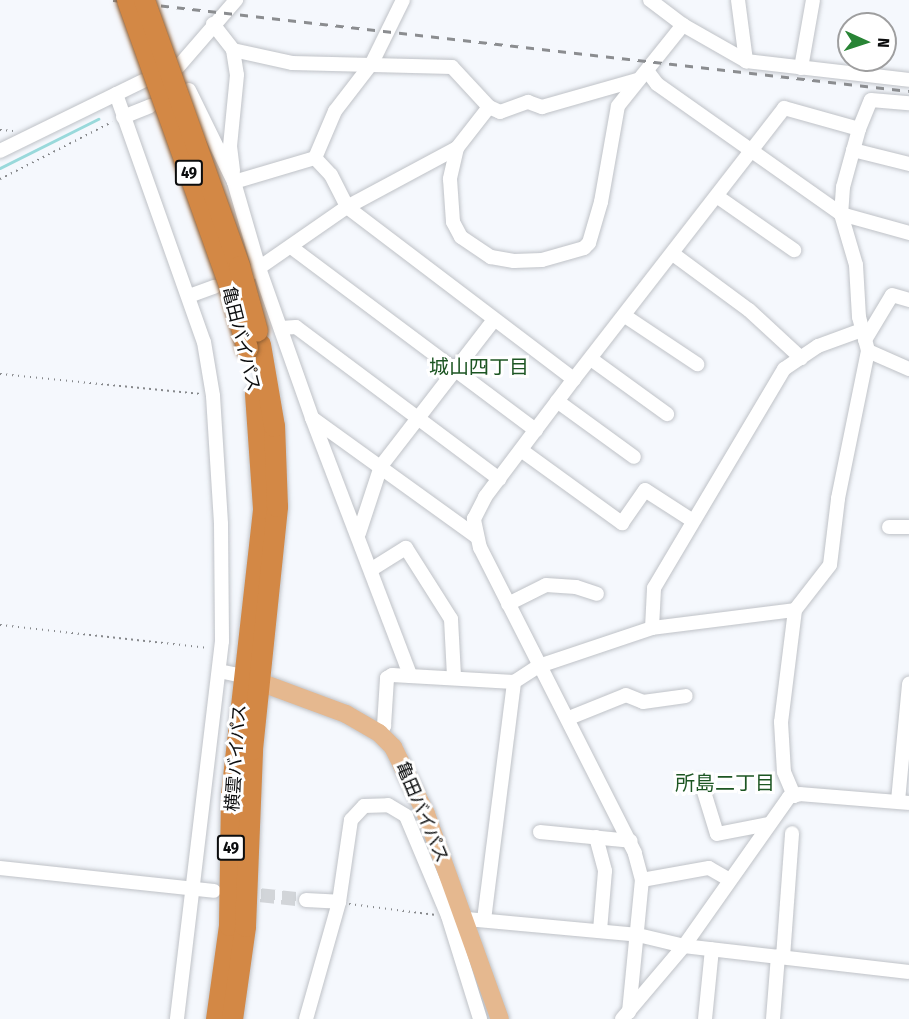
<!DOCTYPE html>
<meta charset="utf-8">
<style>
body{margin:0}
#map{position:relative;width:909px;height:1019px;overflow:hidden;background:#f5f8fd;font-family:"Fira Sans Condensed","Noto Sans JP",sans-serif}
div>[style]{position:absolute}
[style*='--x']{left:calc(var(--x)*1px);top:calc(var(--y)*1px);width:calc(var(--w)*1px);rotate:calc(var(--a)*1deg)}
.stream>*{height:3px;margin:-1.5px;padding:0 1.5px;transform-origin:1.5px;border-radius:1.5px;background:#99d9db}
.minor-tunnel>*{height:14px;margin-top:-7px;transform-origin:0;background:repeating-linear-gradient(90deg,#d2d5d9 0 14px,transparent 0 21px)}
.path>*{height:2px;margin-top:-1px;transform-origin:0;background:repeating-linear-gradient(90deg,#87898c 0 1.5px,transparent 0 6px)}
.roads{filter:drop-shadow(0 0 2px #bfc2c7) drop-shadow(0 0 2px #bfc2c7)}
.minor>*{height:14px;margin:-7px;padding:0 7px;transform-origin:7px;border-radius:7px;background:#fff}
.major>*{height:18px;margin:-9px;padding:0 9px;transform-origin:9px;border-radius:9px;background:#e5b88f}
.highway>*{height:21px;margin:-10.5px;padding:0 10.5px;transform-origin:10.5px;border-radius:10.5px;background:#d38845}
.rail>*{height:3px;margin-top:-1.5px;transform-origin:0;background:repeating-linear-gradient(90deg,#8b8d90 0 8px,transparent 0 16px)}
.bridges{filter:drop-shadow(0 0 2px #8d5d32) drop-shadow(0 0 2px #8d5d32)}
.highway-bridge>*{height:21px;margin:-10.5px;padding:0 10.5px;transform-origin:10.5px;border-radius:10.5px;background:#d38845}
span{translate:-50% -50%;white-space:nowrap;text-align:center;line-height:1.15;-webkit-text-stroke:6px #fff;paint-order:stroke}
.shield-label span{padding:2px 4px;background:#fff;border:2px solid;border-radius:4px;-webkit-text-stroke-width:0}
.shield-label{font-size:16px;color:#0c0d0e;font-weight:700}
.street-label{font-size:18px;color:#0c0d0e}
.neighbourhood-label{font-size:20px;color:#1d5623}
.north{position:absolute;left:837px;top:12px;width:60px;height:60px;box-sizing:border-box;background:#fff;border:2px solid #9e9e9f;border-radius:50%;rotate:93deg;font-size:16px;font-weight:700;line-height:24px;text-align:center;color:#0c0d0e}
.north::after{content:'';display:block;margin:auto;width:21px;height:27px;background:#288435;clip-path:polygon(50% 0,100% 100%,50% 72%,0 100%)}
</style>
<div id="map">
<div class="stream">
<i style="--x:0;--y:168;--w:110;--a:-26.6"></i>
</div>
<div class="minor-tunnel">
<i style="--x:240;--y:893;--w:66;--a:6.1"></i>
</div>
<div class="path">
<i style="--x:0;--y:130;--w:13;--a:4"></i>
<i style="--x:0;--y:179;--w:126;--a:-27"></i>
<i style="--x:0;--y:374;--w:202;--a:5.7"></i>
<i style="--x:0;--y:625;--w:210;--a:6.3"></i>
<i style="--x:349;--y:904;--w:88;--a:7.2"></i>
</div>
<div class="roads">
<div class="minor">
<i style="--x:650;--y:0;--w:41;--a:37.1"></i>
<i style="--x:683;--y:25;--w:73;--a:29.7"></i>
<i style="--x:746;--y:61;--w:164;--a:6.6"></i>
<i style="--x:738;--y:0;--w:62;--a:82.5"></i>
<i style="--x:213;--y:24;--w:33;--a:52"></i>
<i style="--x:233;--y:50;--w:25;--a:81"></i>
<i style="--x:237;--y:75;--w:71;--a:95.6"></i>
<i style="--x:230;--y:146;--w:25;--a:83"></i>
<i style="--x:233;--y:50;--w:60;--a:12.4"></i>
<i style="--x:292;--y:63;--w:160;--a:1.4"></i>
<i style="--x:452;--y:67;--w:54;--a:47.2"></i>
<i style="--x:489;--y:107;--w:12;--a:24"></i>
<i style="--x:500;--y:112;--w:30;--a:-20"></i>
<i style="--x:528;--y:102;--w:15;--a:20"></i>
<i style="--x:542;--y:107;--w:99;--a:-15.9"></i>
<i style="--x:178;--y:67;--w:89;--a:-49.1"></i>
<i style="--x:801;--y:68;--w:69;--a:-80"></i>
<i style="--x:648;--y:72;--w:15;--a:53"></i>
<i style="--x:657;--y:84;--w:225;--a:35.2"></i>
<i style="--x:841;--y:214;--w:71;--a:15.6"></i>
<i style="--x:189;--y:90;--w:102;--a:63.9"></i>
<i style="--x:234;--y:182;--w:90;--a:73.8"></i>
<i style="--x:259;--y:268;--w:159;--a:70.5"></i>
<i style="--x:312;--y:418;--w:274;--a:69.1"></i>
<i style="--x:116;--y:94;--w:263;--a:70.5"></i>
<i style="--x:204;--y:342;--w:55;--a:80.5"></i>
<i style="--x:213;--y:396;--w:128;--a:86.4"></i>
<i style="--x:221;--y:524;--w:117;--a:89.5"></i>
<i style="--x:222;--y:641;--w:381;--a:96.8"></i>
<i style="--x:489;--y:107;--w:52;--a:128"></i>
<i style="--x:457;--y:148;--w:32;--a:103"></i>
<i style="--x:450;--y:179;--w:43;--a:86"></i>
<i style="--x:453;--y:222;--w:17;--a:62"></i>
<i style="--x:461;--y:237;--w:36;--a:34"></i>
<i style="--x:491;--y:257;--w:23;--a:10"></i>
<i style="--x:514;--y:261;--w:28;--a:-2"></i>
<i style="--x:542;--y:260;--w:44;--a:-15.9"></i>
<i style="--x:584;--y:248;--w:7;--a:-45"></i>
<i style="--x:589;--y:243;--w:43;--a:-73.7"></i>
<i style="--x:601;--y:202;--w:97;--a:-80"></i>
<i style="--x:618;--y:106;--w:104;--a:-51.3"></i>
<i style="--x:123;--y:117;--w:29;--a:-22"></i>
<i style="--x:859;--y:129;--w:31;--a:-68"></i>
<i style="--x:871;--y:100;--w:38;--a:5"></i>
<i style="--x:853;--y:150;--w:58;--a:14"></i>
<i style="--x:0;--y:151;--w:159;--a:-26.1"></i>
<i style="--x:315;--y:158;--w:23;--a:47"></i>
<i style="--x:331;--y:175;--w:36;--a:63"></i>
<i style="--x:347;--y:207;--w:285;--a:37.2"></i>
<i style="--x:234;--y:182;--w:84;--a:-16.5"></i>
<i style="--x:315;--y:158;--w:51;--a:-66.9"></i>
<i style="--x:335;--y:111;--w:61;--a:-52.4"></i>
<i style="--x:372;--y:63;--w:70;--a:-63.8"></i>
<i style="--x:718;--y:197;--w:93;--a:34.9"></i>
<i style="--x:291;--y:247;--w:306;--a:36.8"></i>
<i style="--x:673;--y:254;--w:94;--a:36.4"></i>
<i style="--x:749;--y:310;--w:71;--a:42.7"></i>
<i style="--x:253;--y:272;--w:114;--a:-34.7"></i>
<i style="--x:347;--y:207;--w:125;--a:-28.2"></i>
<i style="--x:189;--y:296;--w:27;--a:-20"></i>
<i style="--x:625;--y:316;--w:87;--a:33.7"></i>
<i style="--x:281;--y:328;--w:15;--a:-4"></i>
<i style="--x:296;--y:327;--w:254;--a:36.8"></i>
<i style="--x:865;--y:340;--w:52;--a:-59"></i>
<i style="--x:892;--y:295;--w:18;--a:16"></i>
<i style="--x:868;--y:351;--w:45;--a:23.7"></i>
<i style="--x:591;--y:359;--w:94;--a:35.9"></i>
<i style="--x:557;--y:401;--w:95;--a:36"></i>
<i style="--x:312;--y:418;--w:203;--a:35.8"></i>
<i style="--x:521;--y:450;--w:125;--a:35.9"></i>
<i style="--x:622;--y:523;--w:40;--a:-55.1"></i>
<i style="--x:645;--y:490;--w:57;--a:32.9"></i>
<i style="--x:889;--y:527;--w:20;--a:0"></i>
<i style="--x:359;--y:533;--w:71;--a:-71.8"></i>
<i style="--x:381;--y:466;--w:185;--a:-52.3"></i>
<i style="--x:372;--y:569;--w:40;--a:-32"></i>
<i style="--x:406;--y:548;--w:84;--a:57.6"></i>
<i style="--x:451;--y:619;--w:58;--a:87"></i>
<i style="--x:508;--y:604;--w:42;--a:-26.6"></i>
<i style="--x:546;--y:585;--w:30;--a:4"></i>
<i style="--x:576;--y:587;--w:22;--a:18"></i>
<i style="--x:652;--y:628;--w:40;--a:-87.1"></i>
<i style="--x:654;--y:588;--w:255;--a:-59.3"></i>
<i style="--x:784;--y:369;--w:41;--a:-34.1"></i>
<i style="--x:818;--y:346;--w:47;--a:-20"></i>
<i style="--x:219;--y:671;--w:25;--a:12"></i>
<i style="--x:569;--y:718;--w:61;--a:-22"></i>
<i style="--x:626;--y:695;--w:18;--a:22"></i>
<i style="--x:643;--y:702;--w:43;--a:-7.9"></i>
<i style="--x:379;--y:733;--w:9;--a:-54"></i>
<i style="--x:384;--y:726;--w:48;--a:-86.4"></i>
<i style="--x:387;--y:678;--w:6;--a:-31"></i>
<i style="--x:392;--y:675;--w:122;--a:3.3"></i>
<i style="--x:514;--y:682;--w:30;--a:-33"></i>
<i style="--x:539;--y:666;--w:119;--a:-18.6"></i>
<i style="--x:652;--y:628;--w:144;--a:-7.2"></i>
<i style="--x:701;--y:782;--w:54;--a:72.9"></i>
<i style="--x:717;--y:834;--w:53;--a:-10.9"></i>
<i style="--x:898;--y:801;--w:118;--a:-84.6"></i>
<i style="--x:540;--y:832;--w:91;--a:5.6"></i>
<i style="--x:596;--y:837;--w:35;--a:75"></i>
<i style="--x:605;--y:871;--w:60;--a:94.8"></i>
<i style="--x:0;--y:868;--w:215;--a:6.1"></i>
<i style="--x:642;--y:880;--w:68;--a:-10.2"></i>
<i style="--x:709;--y:868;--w:24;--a:30"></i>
<i style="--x:306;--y:900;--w:33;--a:3"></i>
<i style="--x:456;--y:918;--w:183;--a:5.3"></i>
<i style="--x:638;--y:935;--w:47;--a:13.4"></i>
<i style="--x:684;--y:946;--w:226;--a:6.6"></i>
<i style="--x:484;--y:920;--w:240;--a:-82.8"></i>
<i style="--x:783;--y:957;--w:124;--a:-85.8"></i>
<i style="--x:629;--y:1012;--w:133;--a:-84.4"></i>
<i style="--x:642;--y:880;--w:28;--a:-105"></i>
<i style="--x:635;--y:853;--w:342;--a:-116.9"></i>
<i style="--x:480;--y:548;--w:30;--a:-102"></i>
<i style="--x:474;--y:519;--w:25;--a:-63"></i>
<i style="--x:485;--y:497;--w:148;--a:-53"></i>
<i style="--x:574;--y:379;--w:343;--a:-52.2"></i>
<i style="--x:784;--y:108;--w:78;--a:15.6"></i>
<i style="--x:859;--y:129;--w:60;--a:105.4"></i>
<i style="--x:843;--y:187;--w:27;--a:94"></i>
<i style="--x:841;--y:214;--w:53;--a:73.6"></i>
<i style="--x:856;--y:265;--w:52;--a:86.7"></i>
<i style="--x:859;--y:317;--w:35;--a:75"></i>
<i style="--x:868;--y:351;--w:151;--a:101.5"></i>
<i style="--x:838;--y:499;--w:66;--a:96.9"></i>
<i style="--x:830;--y:565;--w:57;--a:127.9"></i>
<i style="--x:795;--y:610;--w:113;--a:97.1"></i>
<i style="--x:781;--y:722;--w:50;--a:86.6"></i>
<i style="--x:784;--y:772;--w:26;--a:67"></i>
<i style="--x:306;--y:1019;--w:122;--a:-74.2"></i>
<i style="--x:339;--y:902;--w:83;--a:-81.7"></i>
<i style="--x:351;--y:820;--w:19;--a:-47"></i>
<i style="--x:364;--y:806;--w:24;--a:-2"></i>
<i style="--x:388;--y:805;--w:21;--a:31"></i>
<i style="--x:406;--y:816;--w:108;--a:67.2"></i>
<i style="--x:448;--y:916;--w:108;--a:72.7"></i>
<i style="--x:622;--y:1019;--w:96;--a:-49.7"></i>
<i style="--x:684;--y:946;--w:182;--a:-54.8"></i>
<i style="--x:789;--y:797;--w:11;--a:-15"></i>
<i style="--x:800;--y:794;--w:109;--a:4.7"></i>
<i style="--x:705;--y:1019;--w:70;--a:-84.3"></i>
<i style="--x:773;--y:1019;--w:63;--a:-85.5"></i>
</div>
<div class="major">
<i style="--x:246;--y:677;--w:107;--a:20.3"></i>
<i style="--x:346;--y:714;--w:38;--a:30"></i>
<i style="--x:379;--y:733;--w:20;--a:45"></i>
<i style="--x:393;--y:747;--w:75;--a:63.8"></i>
<i style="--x:426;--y:814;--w:218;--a:70.2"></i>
</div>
<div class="highway">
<i style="--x:216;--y:1019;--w:95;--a:-82.1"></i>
<i style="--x:229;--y:925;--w:130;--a:-89.1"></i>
<i style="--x:231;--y:795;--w:289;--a:-83.6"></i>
<i style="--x:263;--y:508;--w:115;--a:-94"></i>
<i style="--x:232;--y:1019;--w:94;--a:-82"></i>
<i style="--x:245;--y:926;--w:177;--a:-87.7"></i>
<i style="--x:252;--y:749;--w:244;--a:-84.1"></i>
<i style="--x:277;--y:506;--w:80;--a:-92.1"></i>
<i style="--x:274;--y:426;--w:83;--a:-99.7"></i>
</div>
</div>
<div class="rail">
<i style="--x:113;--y:0;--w:801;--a:6.52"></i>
</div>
<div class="bridges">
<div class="highway-bridge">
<i style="--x:127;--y:0;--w:309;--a:70.3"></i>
<i style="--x:231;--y:291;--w:59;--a:74.3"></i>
<i style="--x:144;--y:0;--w:282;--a:70.3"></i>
<i style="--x:239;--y:266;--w:67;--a:74.5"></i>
</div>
</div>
<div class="shield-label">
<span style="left:189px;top:173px">49</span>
<span style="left:231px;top:848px">49</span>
</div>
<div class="street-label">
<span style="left:241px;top:339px;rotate:76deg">亀田バイパス</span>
<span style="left:236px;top:758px;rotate:-86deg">横雲バイパス</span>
<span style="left:422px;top:812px;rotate:67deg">亀田バイパス</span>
</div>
<div class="neighbourhood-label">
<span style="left:479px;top:367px">城山四丁目</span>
<span style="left:725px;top:783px">所島二丁目</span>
</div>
<div class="north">N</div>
</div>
